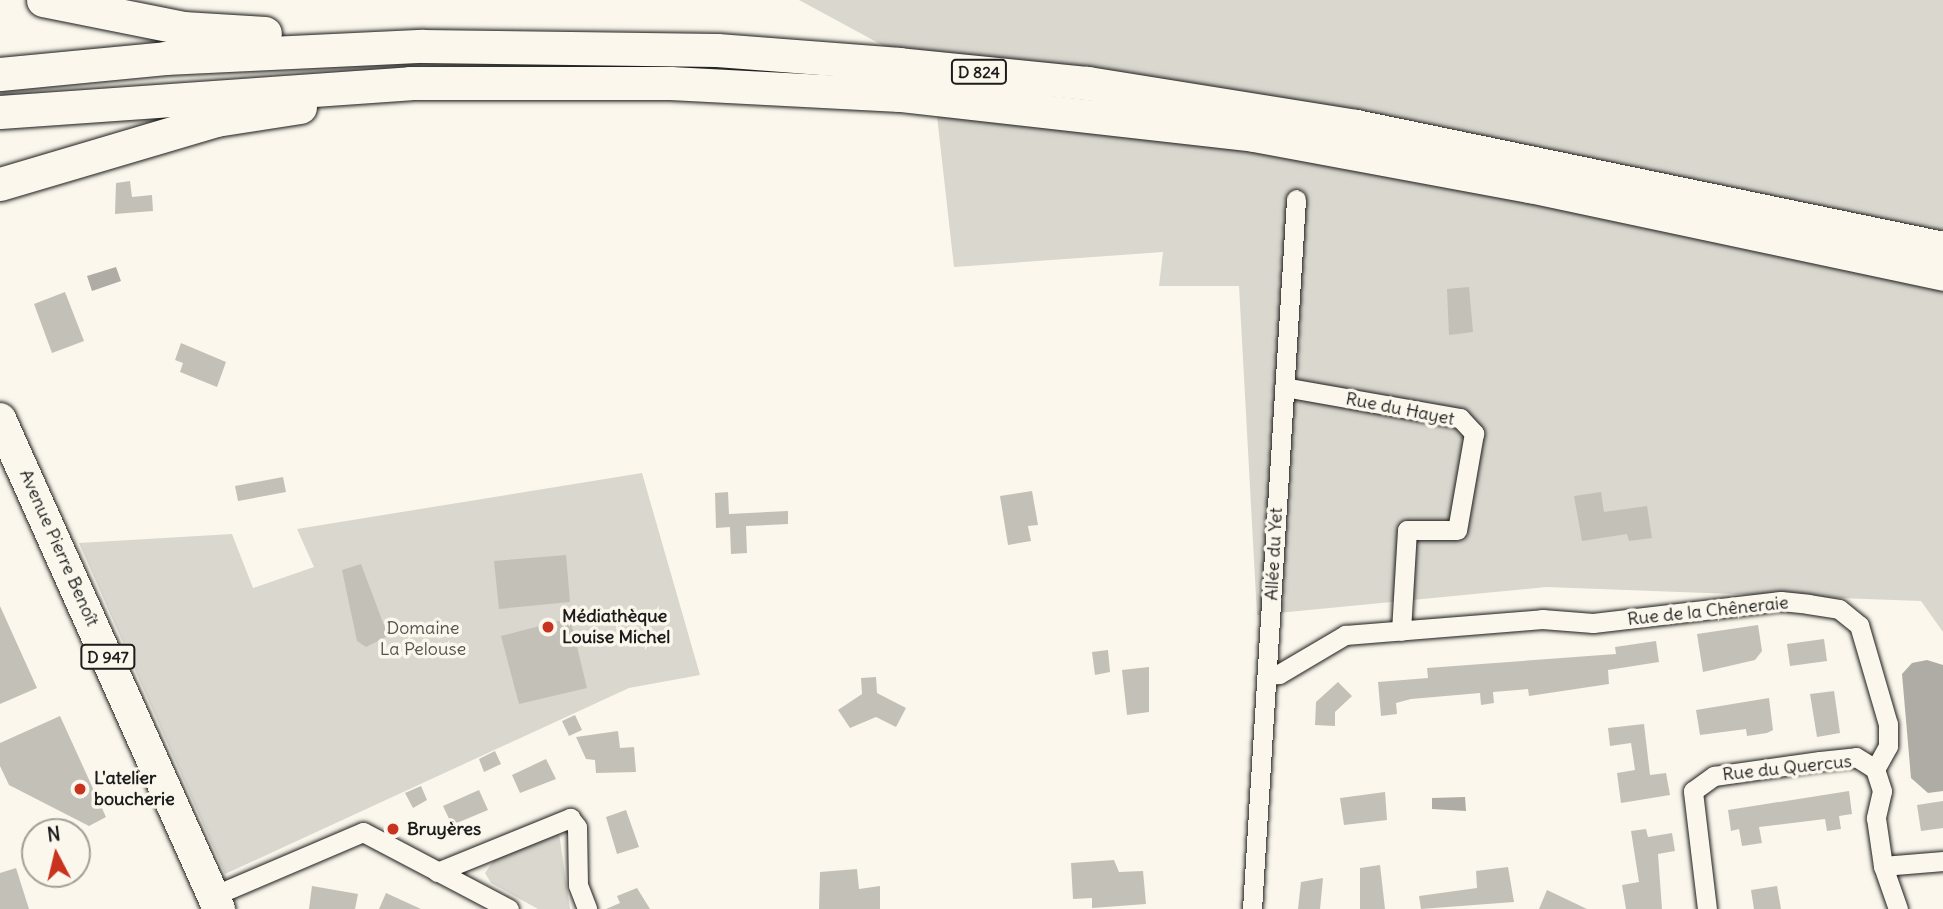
<!DOCTYPE html>
<meta charset="utf-8">
<style>
body{margin:0}
#map{position:relative;width:1943px;height:909px;overflow:hidden;background:#fbf7ec;font-family:Delius,sans-serif}
div>[style]{position:absolute}
[style*='--x']{left:calc(var(--x)*1px);top:calc(var(--y)*1px);width:calc(var(--w)*1px);rotate:calc(var(--a)*1deg)}
.green>*{inset:0;background:#dad7ce}
.water>*{inset:0;background:#afaca5}
.building>*{inset:0;background:#c3c0b8}
.roads{filter:drop-shadow(0 0 2px #1c1c1c) drop-shadow(0 0 2px #1c1c1c)}
.minor>*{height:19px;margin:-9.5px;padding:0 9.5px;transform-origin:9.5px;border-radius:9.5px;background:#fbf7ec}
.primary>*{height:32px;margin:-16px;padding:0 16px;transform-origin:16px;border-radius:16px;background:#fbf7ec}
.trunk>*{height:33px;margin:-16.5px;padding:0 16.5px;transform-origin:16.5px;border-radius:16.5px;background:#fbf7ec}
.dots>*{width:19px;height:19px;translate:-50% -50%;box-sizing:border-box;border:4px solid #fbf7ec;border-radius:50%}
span{translate:-50% -50%;white-space:nowrap;text-align:center;line-height:1.15;-webkit-text-stroke:7px #fbf7ec;paint-order:stroke}
.shield-label span{padding:2px 5px;background:#fbf7ec;border:2px solid;border-radius:5px;-webkit-text-stroke-width:0}
.shield-label{font-size:16px;color:#1c1c1c;font-weight:700}
.street-label{font-size:18px;color:#1c1c1c}
.poi-label{font-size:18px;color:#1c1c1c;font-weight:700}
.left{translate:0 -50%;text-align:left}
.park-label{font-size:18px;color:#555451}
.north{position:absolute;left:21px;top:818px;width:70px;height:70px;box-sizing:border-box;background:#fbf7ec;border:2px solid #a29f99;border-radius:50%;rotate:353deg;font-size:19px;font-weight:700;line-height:28px;text-align:center;color:#1c1c1c}
.north::after{content:'';display:block;margin:auto;width:24px;height:32px;background:#c8321e;clip-path:polygon(50% 0,100% 100%,50% 72%,0 100%)}
</style>
<div id="map">
<div class="green">
<i style="clip-path:polygon(799px 0,1943px 0,1943px 632px,1921px 601px,1546px 587px,1257px 615px,1239px 286px,1159px 286px,1163px 252px,954px 267px,932px 72px)"></i>
<i style="clip-path:polygon(642px 473px,700px 675px,629px 688px,225px 874px,79px 543px,232px 534px,253px 588px,314px 567px,297px 529px)"></i>
<i style="clip-path:polygon(559px 833px,570px 909px,538px 909px,491px 883px,485px 873px,496px 857px)"></i>
</div>
<div class="water">
<i style="clip-path:polygon(116px 267px,121px 281px,92px 291px,87px 276px)"></i>
<i style="clip-path:polygon(1927px 660px,1943px 665px,1943px 791px,1928px 793px,1911px 778px,1902px 674px,1912px 663px)"></i>
<i style="clip-path:polygon(1465px 797px,1466px 811px,1432px 809px,1432px 798px)"></i>
</div>
<div class="building">
<i style="clip-path:polygon(130px 181px,132px 197px,152px 195px,153px 211px,115px 214px,116px 183px)"></i>
<i style="clip-path:polygon(1469px 287px,1473px 332px,1449px 335px,1447px 289px)"></i>
<i style="clip-path:polygon(65px 292px,84px 341px,52px 353px,34px 304px)"></i>
<i style="clip-path:polygon(181px 343px,226px 362px,217px 387px,180px 372px,183px 363px,175px 360px)"></i>
<i style="clip-path:polygon(283px 477px,286px 492px,238px 501px,235px 486px)"></i>
<i style="clip-path:polygon(1032px 491px,1038px 525px,1028px 526px,1031px 541px,1008px 545px,1000px 496px)"></i>
<i style="clip-path:polygon(728px 492px,729px 514px,788px 511px,788px 524px,746px 526px,747px 553px,731px 554px,730px 527px,716px 528px,715px 493px)"></i>
<i style="clip-path:polygon(1601px 492px,1604px 512px,1647px 506px,1652px 538px,1629px 541px,1627px 534px,1582px 541px,1574px 496px)"></i>
<i style="clip-path:polygon(566px 555px,570px 602px,499px 609px,494px 561px)"></i>
<i style="clip-path:polygon(361px 564px,388px 636px,366px 647px,357px 641px,342px 570px)"></i>
<i style="clip-path:polygon(0 606px,37px 688px,0 704px)"></i>
<i style="clip-path:polygon(570px 618px,587px 688px,519px 704px,501px 636px)"></i>
<i style="clip-path:polygon(1758px 625px,1762px 651px,1755px 660px,1703px 672px,1697px 634px)"></i>
<i style="clip-path:polygon(1824px 639px,1827px 661px,1790px 666px,1787px 644px)"></i>
<i style="clip-path:polygon(1656px 641px,1659px 662px,1608px 670px,1609px 684px,1529px 696px,1528px 689px,1493px 692px,1494px 703px,1481px 705px,1480px 693px,1411px 699px,1396px 703px,1397px 714px,1381px 716px,1378px 682px,1428px 678px,1427px 668px,1616px 654px,1615px 647px)"></i>
<i style="clip-path:polygon(1108px 650px,1110px 672px,1095px 675px,1092px 652px)"></i>
<i style="clip-path:polygon(1149px 667px,1149px 712px,1127px 715px,1122px 670px)"></i>
<i style="clip-path:polygon(876px 677px,877px 693px,906px 708px,896px 727px,876px 717px,850px 728px,838px 710px,862px 694px,861px 678px)"></i>
<i style="clip-path:polygon(1338px 682px,1352px 696px,1335px 712px,1335px 726px,1315px 725px,1316px 702px)"></i>
<i style="clip-path:polygon(1834px 691px,1840px 733px,1817px 737px,1810px 694px)"></i>
<i style="clip-path:polygon(1769px 698px,1773px 730px,1767px 733px,1747px 736px,1746px 729px,1700px 735px,1696px 710px)"></i>
<i style="clip-path:polygon(575px 715px,582px 730px,569px 736px,562px 721px)"></i>
<i style="clip-path:polygon(60px 716px,106px 817px,89px 826px,9px 785px,0 766px,0 743px)"></i>
<i style="clip-path:polygon(1644px 724px,1650px 775px,1666px 773px,1670px 795px,1621px 803px,1617px 773px,1635px 770px,1631px 743px,1610px 746px,1608px 728px)"></i>
<i style="clip-path:polygon(618px 731px,620px 748px,634px 747px,636px 772px,596px 773px,595px 760px,586px 759px,576px 737px)"></i>
<i style="clip-path:polygon(495px 751px,501px 764px,484px 772px,479px 759px)"></i>
<i style="clip-path:polygon(546px 759px,556px 779px,520px 793px,512px 775px)"></i>
<i style="clip-path:polygon(421px 786px,427px 800px,413px 808px,405px 793px)"></i>
<i style="clip-path:polygon(479px 790px,488px 810px,452px 825px,443px 806px)"></i>
<i style="clip-path:polygon(1849px 791px,1852px 814px,1839px 816px,1841px 829px,1827px 831px,1825px 819px,1759px 827px,1762px 843px,1742px 846px,1739px 829px,1731px 831px,1728px 810px)"></i>
<i style="clip-path:polygon(1385px 792px,1387px 820px,1344px 825px,1340px 798px)"></i>
<i style="clip-path:polygon(1943px 801px,1943px 828px,1921px 831px,1917px 805px)"></i>
<i style="clip-path:polygon(626px 810px,639px 847px,617px 854px,606px 817px)"></i>
<i style="clip-path:polygon(1646px 829px,1648px 837px,1672px 833px,1675px 851px,1658px 854px,1662px 909px,1626px 909px,1622px 885px,1639px 882px,1631px 831px)"></i>
<i style="clip-path:polygon(1114px 860px,1119px 872px,1143px 871px,1146px 904px,1092px 908px,1092px 898px,1073px 899px,1071px 863px)"></i>
<i style="clip-path:polygon(1380px 865px,1385px 909px,1360px 909px,1360px 868px)"></i>
<i style="clip-path:polygon(1508px 867px,1514px 902px,1421px 909px,1419px 896px,1477px 888px,1476px 871px)"></i>
<i style="clip-path:polygon(16px 868px,29px 909px,0 909px,0 873px)"></i>
<i style="clip-path:polygon(857px 869px,859px 889px,880px 886px,880px 909px,819px 909px,820px 872px)"></i>
<i style="clip-path:polygon(1323px 878px,1320px 909px,1298px 909px,1301px 882px)"></i>
<i style="clip-path:polygon(312px 886px,358px 894px,355px 909px,309px 909px)"></i>
<i style="clip-path:polygon(1777px 886px,1781px 909px,1754px 909px,1751px 890px)"></i>
<i style="clip-path:polygon(637px 888px,650px 909px,606px 909px,620px 903px,617px 896px)"></i>
<i style="clip-path:polygon(1547px 890px,1587px 909px,1539px 909px)"></i>
<i style="clip-path:polygon(386px 893px,421px 909px,379px 909px)"></i>
</div>
<div class="roads">
<div class="minor">
<i style="--x:1284;--y:387;--w:179;--a:10"></i>
<i style="--x:1460;--y:418;--w:21;--a:47"></i>
<i style="--x:1474;--y:433;--w:98;--a:99.9"></i>
<i style="--x:1457;--y:530;--w:50;--a:180"></i>
<i style="--x:1407;--y:530;--w:101;--a:93.4"></i>
<i style="--x:1267;--y:675;--w:12;--a:-5"></i>
<i style="--x:1279;--y:674;--w:77;--a:-30.6"></i>
<i style="--x:1345;--y:635;--w:198;--a:-4.6"></i>
<i style="--x:1542;--y:619;--w:51;--a:4.5"></i>
<i style="--x:1593;--y:623;--w:189;--a:-6.7"></i>
<i style="--x:1781;--y:601;--w:27;--a:6"></i>
<i style="--x:1808;--y:604;--w:31;--a:9"></i>
<i style="--x:1839;--y:609;--w:26;--a:39"></i>
<i style="--x:1859;--y:625;--w:103;--a:73.7"></i>
<i style="--x:1888;--y:724;--w:22;--a:90"></i>
<i style="--x:1888;--y:746;--w:26;--a:119"></i>
<i style="--x:1875;--y:769;--w:23;--a:72"></i>
<i style="--x:1882;--y:791;--w:28;--a:103"></i>
<i style="--x:1876;--y:818;--w:49;--a:81.7"></i>
<i style="--x:1883;--y:866;--w:46;--a:70.8"></i>
<i style="--x:1883;--y:866;--w:60;--a:-4.8"></i>
<i style="--x:437;--y:872;--w:144;--a:-22.1"></i>
<i style="--x:570;--y:818;--w:11;--a:52"></i>
<i style="--x:577;--y:827;--w:58;--a:89"></i>
<i style="--x:578;--y:885;--w:26;--a:69"></i>
<i style="--x:213;--y:896;--w:163;--a:-23.1"></i>
<i style="--x:363;--y:832;--w:165;--a:27.8"></i>
<i style="--x:1252;--y:909;--w:711;--a:-86.45"></i>
<i style="--x:1707;--y:909;--w:119;--a:-96.8"></i>
<i style="--x:1693;--y:791;--w:26;--a:-36"></i>
<i style="--x:1714;--y:776;--w:107;--a:-8.1"></i>
<i style="--x:1820;--y:761;--w:36;--a:-6"></i>
<i style="--x:1856;--y:757;--w:22;--a:32"></i>
</div>
<div class="primary">
<i style="--x:0;--y:419;--w:537;--a:65.92"></i>
</div>
<div class="trunk">
<i style="--x:43;--y:0;--w:143;--a:11.3"></i>
<i style="--x:183;--y:28;--w:82;--a:3.5"></i>
<i style="--x:0;--y:74;--w:166;--a:-5.5"></i>
<i style="--x:165;--y:58;--w:258;--a:-2.7"></i>
<i style="--x:423;--y:46;--w:294;--a:0.8"></i>
<i style="--x:717;--y:50;--w:183;--a:4.4"></i>
<i style="--x:899;--y:64;--w:189;--a:5.8"></i>
<i style="--x:1087;--y:83;--w:272;--a:9.1"></i>
<i style="--x:1356;--y:126;--w:600;--a:11.74"></i>
<i style="--x:0;--y:112;--w:411;--a:-4"></i>
<i style="--x:410;--y:83;--w:260;--a:0"></i>
<i style="--x:670;--y:83;--w:230;--a:3"></i>
<i style="--x:900;--y:95;--w:356;--a:6.4"></i>
<i style="--x:1254;--y:135;--w:281;--a:10.5"></i>
<i style="--x:1530;--y:186;--w:422;--a:12"></i>
<i style="--x:0;--y:184;--w:225;--a:-16.5"></i>
<i style="--x:216;--y:120;--w:85;--a:-8.8"></i>
</div>
</div>
<div class="dots">
<i style="left:548px;top:627px;background:#c8321e"></i>
<i style="left:80px;top:789px;background:#c8321e"></i>
<i style="left:393px;top:829px;background:#c8321e"></i>
</div>
<div class="shield-label">
<span style="left:979px;top:72px">D 824</span>
<span style="left:108px;top:657px">D 947</span>
</div>
<div class="street-label">
<span style="left:1400px;top:409px;rotate:11deg">Rue du Hayet</span>
<span style="left:59px;top:548px;rotate:66deg">Avenue Pierre Benoît</span>
<span style="left:1274px;top:554px;rotate:-87deg">Allée du Yet</span>
<span style="left:1708px;top:611px;rotate:-6deg">Rue de la Chêneraie</span>
<span style="left:1787px;top:768px;rotate:-6deg">Rue du Quercus</span>
</div>
<div class="poi-label">
<span class="left" style="left:562px;top:627px">Médiathèque<br>Louise Michel</span>
<span class="left" style="left:94px;top:789px">L'atelier<br>boucherie</span>
<span class="left" style="left:407px;top:829px">Bruyères</span>
</div>
<div class="park-label">
<span style="left:423px;top:639px">Domaine<br>La Pelouse</span>
</div>
<div class="north">N</div>
</div>
